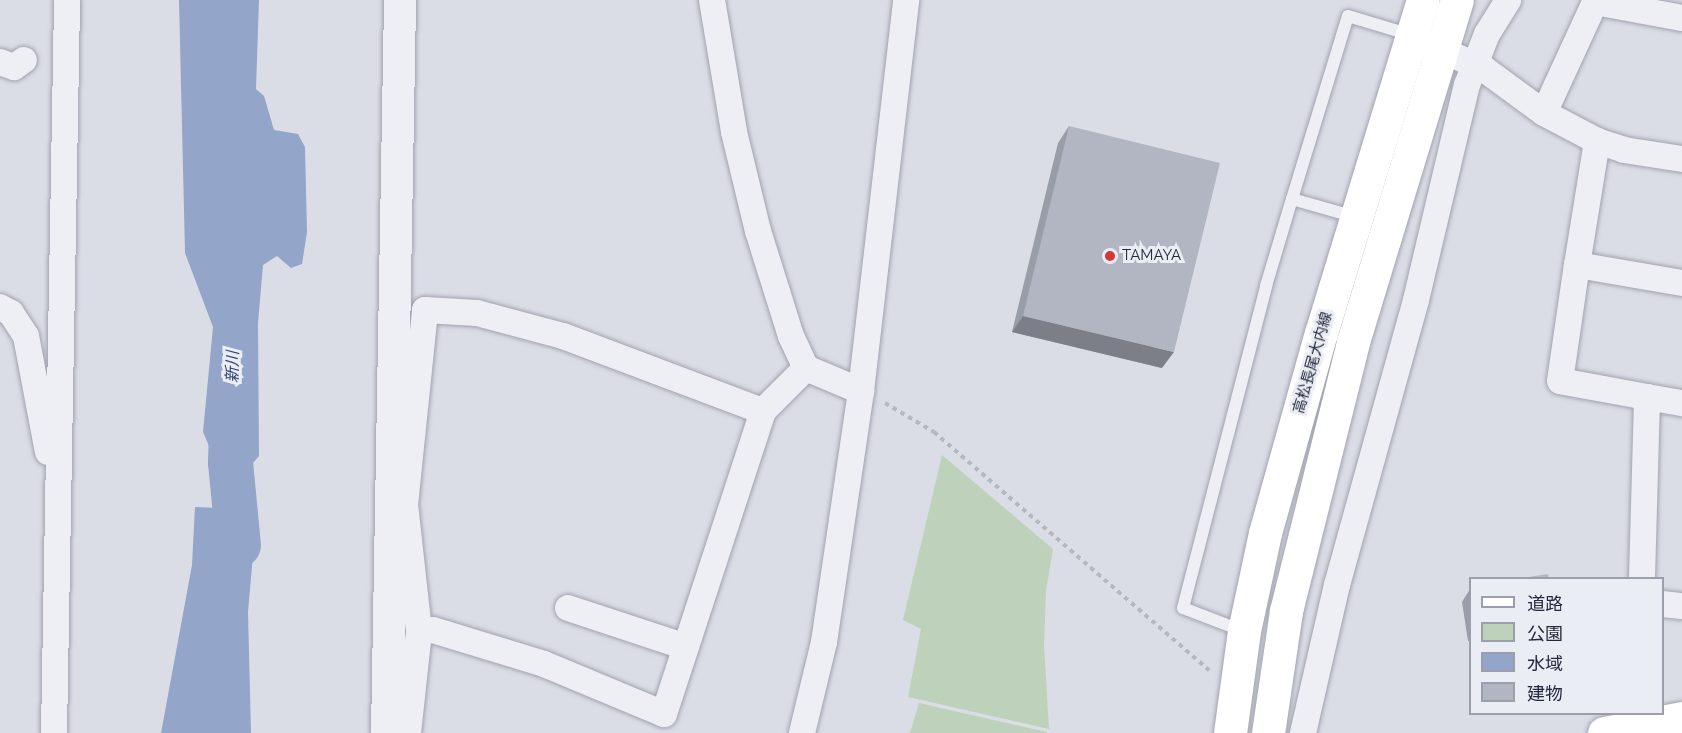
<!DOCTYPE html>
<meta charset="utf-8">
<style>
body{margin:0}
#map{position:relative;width:1682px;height:733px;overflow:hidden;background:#dbdde6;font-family:Raleway,"Noto Sans JP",sans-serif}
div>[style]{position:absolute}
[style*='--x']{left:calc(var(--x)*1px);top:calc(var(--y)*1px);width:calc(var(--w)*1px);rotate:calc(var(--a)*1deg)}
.green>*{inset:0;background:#bdd1bb}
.water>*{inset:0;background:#93a5c9}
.river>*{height:45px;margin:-22.5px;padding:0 22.5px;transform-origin:22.5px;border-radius:22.5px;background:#93a5c9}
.path>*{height:4px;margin-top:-2px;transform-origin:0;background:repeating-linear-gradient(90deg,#b5b8c1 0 4.5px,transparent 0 9px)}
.roads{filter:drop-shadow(0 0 2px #a0a3b0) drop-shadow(0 0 2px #a0a3b0)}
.service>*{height:12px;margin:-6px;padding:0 6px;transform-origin:6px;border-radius:6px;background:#eeeff5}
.minor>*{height:26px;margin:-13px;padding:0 13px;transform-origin:13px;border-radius:13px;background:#eeeff5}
.tertiary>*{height:32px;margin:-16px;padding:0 16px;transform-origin:16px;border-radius:16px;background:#eeeff5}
.secondary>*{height:33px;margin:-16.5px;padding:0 16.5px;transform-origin:16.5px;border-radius:16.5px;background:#fff}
.primary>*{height:33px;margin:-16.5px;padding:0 16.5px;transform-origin:16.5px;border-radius:16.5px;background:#fff}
.wall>*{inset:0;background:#999da8}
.shaded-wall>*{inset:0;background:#7d7f88}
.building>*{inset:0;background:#b2b6c3}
.dots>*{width:16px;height:16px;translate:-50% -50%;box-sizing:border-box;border:3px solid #eaedf4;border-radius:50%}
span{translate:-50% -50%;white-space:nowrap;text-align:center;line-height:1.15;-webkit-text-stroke:6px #eaedf4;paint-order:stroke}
.poi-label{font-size:15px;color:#24293d}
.left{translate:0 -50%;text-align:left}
.street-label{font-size:15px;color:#24293d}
.water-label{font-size:16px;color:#2c4173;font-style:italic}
.legend{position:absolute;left:1469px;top:577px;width:195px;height:138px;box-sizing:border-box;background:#eaedf4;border:2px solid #9b9fab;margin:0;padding:8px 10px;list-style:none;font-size:18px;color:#24293d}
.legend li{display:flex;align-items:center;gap:12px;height:30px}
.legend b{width:30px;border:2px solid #9b9fab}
</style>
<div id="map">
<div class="green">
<i style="clip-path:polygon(942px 455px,1053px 549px,1046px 591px,1044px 645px,1049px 729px,908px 697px,921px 629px,903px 620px)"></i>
<i style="clip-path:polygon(919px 703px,1047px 732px,1047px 733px,910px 733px)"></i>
</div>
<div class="water">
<i style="clip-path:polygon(179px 0,259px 0,256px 89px,264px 96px,274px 130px,298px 134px,305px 147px,307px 232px,302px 264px,291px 268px,277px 256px,263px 265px,258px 323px,259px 456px,252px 464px,215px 460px,203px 432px,213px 327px,185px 253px)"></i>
<i style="clip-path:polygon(224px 482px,244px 484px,243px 508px,257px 509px,248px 612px,251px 733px,161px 733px,192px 565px,195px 507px,222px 508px)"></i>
</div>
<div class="river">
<i style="--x:232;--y:401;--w:61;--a:91.9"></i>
<i style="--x:230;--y:462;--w:83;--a:84.5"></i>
</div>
<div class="path">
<i style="--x:885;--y:403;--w:57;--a:30.6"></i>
<i style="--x:934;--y:432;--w:364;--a:40.9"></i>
</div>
<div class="roads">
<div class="service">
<i style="--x:1292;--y:199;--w:191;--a:-73"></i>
<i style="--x:1348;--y:16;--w:66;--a:16.8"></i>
<i style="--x:1243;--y:631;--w:64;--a:-159"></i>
<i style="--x:1183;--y:608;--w:333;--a:-75.5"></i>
<i style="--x:1266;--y:286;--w:91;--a:-73.4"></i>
<i style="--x:1292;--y:199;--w:66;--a:15.9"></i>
</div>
<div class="minor">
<i style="--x:712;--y:0;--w:134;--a:80.5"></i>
<i style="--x:734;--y:132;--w:102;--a:76.4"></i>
<i style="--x:758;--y:231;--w:110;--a:72.6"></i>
<i style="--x:791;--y:336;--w:35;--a:65"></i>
<i style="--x:1426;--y:43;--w:64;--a:24.1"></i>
<i style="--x:1484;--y:69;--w:74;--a:36.3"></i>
<i style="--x:1544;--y:113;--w:60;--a:27.8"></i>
<i style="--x:0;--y:62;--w:15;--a:20"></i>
<i style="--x:14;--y:67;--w:12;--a:-35"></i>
<i style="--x:1544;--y:113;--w:122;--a:-65.3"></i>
<i style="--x:1595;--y:2;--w:88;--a:10.4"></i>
<i style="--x:1577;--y:265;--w:107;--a:9.7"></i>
<i style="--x:0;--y:307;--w:13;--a:29"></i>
<i style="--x:11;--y:313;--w:27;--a:57"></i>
<i style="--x:26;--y:336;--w:118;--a:79.3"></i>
<i style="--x:1647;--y:397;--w:88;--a:-169.6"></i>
<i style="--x:1560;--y:381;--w:117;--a:-81.7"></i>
<i style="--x:1577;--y:265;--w:126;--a:-80.8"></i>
<i style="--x:1597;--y:141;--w:28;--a:18"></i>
<i style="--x:1624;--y:150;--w:59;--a:8.8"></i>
<i style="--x:1642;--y:578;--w:181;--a:-88.4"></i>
<i style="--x:1647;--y:397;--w:36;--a:10"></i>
<i style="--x:1662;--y:604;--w:20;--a:6"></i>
<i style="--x:568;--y:608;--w:124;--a:18.3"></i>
<i style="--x:419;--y:631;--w:14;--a:-4"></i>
<i style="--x:433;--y:630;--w:116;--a:17"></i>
<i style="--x:544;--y:664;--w:130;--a:22.6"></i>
<i style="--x:664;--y:714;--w:319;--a:-71.9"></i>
<i style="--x:54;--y:733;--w:733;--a:-88.98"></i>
<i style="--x:408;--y:733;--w:103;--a:-83.8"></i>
<i style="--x:419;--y:631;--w:127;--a:-96.3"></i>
<i style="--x:405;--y:505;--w:196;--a:-84.1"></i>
<i style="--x:425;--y:310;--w:52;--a:3.3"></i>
<i style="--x:477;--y:313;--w:89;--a:15"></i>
<i style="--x:563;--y:336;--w:214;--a:20.6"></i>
<i style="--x:763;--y:411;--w:61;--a:-45"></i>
<i style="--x:806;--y:368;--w:60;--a:22.7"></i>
<i style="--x:802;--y:733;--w:94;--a:-76.4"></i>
<i style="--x:824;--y:642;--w:254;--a:-81.6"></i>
<i style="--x:861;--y:391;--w:394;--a:-83.4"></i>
<i style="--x:1303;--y:733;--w:152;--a:-77.1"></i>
<i style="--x:1337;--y:585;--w:296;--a:-74.5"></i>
<i style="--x:1416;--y:300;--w:221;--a:-76.7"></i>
<i style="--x:1467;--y:85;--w:55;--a:-68.6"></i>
<i style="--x:1487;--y:34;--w:40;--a:-58"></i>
</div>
<div class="tertiary">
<i style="--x:387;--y:733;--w:733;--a:-88.98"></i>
</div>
<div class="secondary">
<i style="--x:1604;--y:733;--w:79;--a:-10.9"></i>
</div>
<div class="primary">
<i style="--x:1230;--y:733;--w:103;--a:-82.2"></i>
<i style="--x:1244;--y:631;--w:100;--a:-77.9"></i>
<i style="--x:1265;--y:533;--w:208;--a:-74.4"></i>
<i style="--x:1321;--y:333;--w:348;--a:-73"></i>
<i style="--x:1268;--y:733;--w:123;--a:-81.6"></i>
<i style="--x:1286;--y:611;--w:277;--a:-76"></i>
<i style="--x:1353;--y:342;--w:357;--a:-73.1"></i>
</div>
</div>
<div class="wall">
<i style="clip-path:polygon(1069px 126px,1162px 368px,1012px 332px,1058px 143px)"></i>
<i style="clip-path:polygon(1470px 589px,1470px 641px,1468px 641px,1462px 602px)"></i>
</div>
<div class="shaded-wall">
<i style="clip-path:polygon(1023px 316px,1174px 352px,1162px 368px,1012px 332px)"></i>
</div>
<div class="building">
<i style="clip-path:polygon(1069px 126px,1220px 163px,1174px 352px,1023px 316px)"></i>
<i style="clip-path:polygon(1548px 574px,1549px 579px,1516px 579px)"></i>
</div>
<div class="dots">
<i style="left:1110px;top:256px;background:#d63736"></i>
</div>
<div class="poi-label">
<span class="left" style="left:1122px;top:256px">TAMAYA</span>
</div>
<div class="street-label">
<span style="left:1313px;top:363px;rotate:-74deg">高松長尾大内線</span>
</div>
<div class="water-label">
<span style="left:233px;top:367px;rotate:-89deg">新川</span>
</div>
<ul class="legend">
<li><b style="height:8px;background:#fff"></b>道路</li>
<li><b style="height:16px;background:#bdd1bb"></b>公園</li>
<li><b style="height:16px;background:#93a5c9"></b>水域</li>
<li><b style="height:16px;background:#b2b6c3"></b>建物</li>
</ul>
</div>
